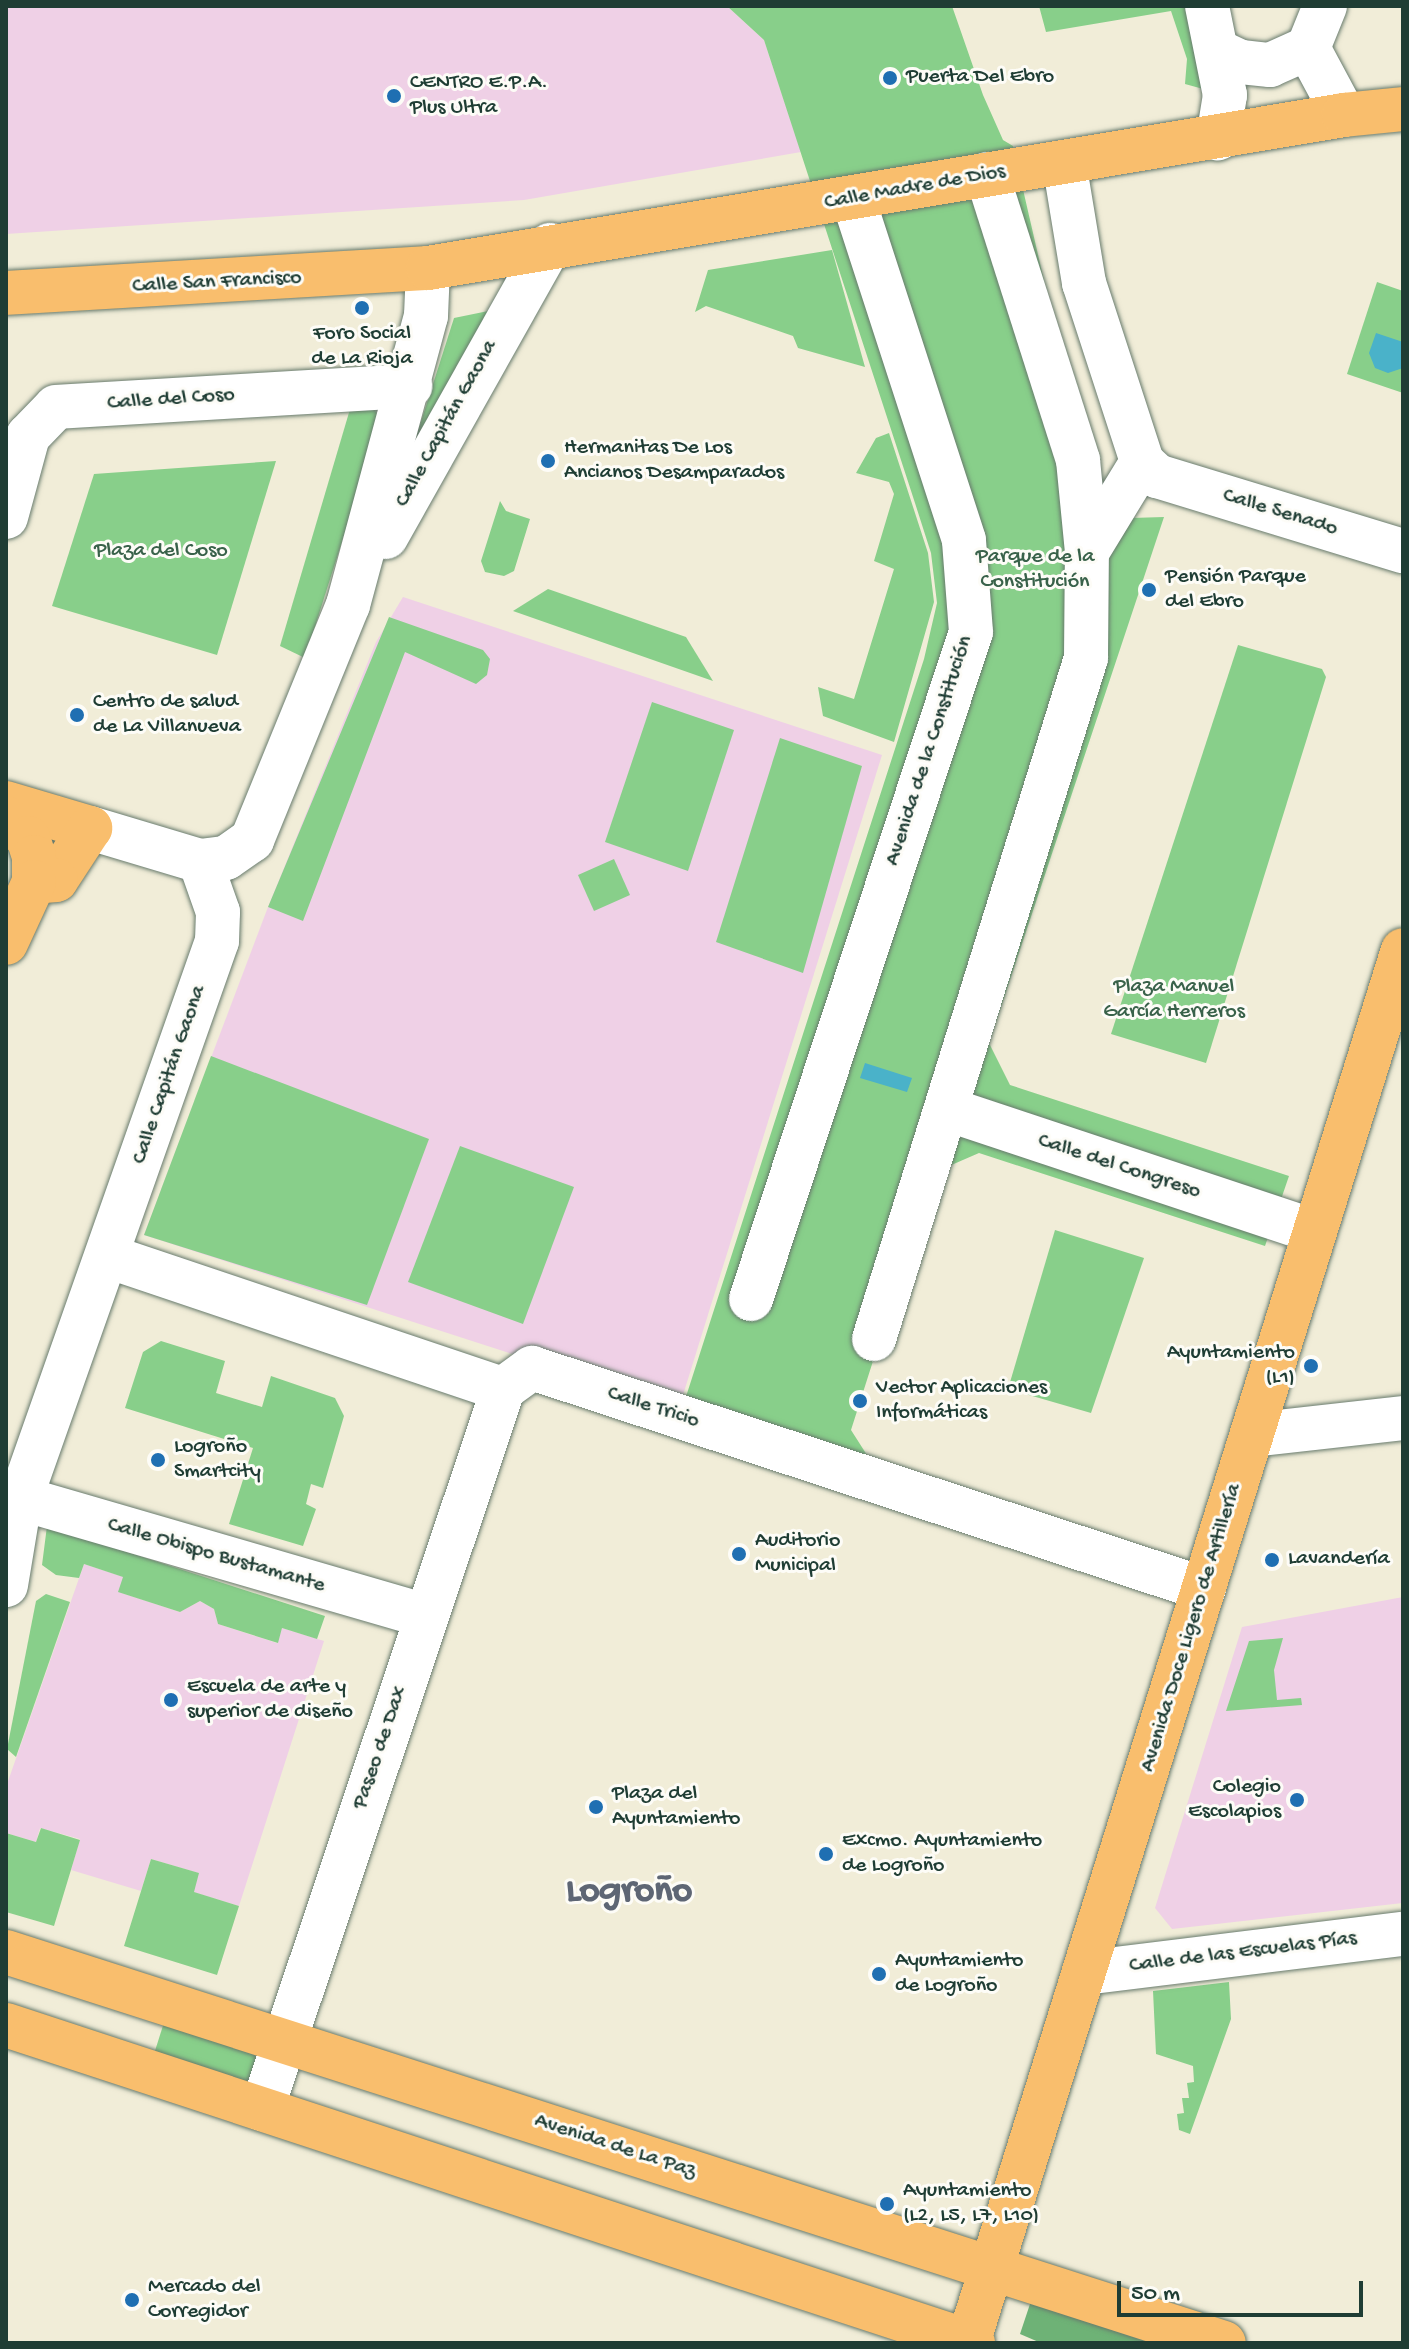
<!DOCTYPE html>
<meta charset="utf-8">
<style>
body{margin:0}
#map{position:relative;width:1409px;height:2349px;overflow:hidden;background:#f1edd8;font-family:"Gochi Hand",sans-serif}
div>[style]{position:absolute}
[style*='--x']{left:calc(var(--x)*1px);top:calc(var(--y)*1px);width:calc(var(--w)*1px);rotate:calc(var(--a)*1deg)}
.built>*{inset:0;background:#efd0e6}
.green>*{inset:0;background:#88cf8a}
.forest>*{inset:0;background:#6eb276}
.water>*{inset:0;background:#4ab2c9}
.roads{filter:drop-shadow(0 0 2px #687b6d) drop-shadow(0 0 2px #687b6d)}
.minor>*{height:44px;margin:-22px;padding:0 22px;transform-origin:22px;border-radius:22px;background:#fff}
.major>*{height:44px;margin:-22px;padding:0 22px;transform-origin:22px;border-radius:22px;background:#f9be6d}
.dots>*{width:22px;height:22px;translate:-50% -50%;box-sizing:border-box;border:4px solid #fdfcf7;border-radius:50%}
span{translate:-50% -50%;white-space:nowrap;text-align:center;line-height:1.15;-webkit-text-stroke:6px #fdfcf7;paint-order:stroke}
.poi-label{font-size:22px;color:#1f3d34}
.left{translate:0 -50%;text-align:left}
.right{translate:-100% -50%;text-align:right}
.street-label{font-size:22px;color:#1f3d34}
.park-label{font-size:22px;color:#39624a}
.town-label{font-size:38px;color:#5e6674;font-weight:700}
.frame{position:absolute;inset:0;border:8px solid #1f3d34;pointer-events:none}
.scale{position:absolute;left:1117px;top:2281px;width:246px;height:36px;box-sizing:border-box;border:4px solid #1f3d34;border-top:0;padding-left:10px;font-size:24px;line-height:28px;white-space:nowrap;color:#1f3d34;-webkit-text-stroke:6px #fdfcf7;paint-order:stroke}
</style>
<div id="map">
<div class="built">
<i style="clip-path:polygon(6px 6px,727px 6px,764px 40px,801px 152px,524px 200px,6px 234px)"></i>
<i style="clip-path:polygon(403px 597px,882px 755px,679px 1408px,144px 1235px,268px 907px,376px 642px)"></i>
<i style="clip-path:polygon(84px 1564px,124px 1577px,119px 1592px,180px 1612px,200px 1601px,214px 1609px,218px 1624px,277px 1643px,282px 1628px,324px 1641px,239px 1906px,193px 1892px,198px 1873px,151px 1859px,141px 1891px,71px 1870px,80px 1839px,40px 1828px,36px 1842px,6px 1833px,6px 1787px)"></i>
<i style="clip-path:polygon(1403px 1597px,1403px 1903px,1172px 1929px,1155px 1908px,1242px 1627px)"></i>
</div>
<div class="green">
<i style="clip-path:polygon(727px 6px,952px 6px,983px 95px,1003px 140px,1013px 146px,1088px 472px,1131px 518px,1164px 517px,989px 1043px,1010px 1085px,1289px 1176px,1265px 1246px,979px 1153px,933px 1173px,851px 1430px,881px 1477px,682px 1409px,924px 659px,937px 603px,931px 553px,915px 503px,764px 40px)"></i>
<i style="clip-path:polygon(1039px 6px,1205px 6px,1225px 95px,1185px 84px,1187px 59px,1171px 11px,1046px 32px)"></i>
<i style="clip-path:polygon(832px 250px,865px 367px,798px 348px,793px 336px,706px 306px,695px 312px,708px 270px)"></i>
<i style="clip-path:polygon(1377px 282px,1403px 291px,1403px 393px,1347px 374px)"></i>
<i style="clip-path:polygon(498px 309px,398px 494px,454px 318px)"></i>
<i style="clip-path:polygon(353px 399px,373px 408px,381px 419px,305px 658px,280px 646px)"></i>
<i style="clip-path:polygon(889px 433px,928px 553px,934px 602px,894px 742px,823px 716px,818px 687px,854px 699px,894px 569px,874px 561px,894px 494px,889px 482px,856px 473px,876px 438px)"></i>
<i style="clip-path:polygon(276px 461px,217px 655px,52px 606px,94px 474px)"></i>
<i style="clip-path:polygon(500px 501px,506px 511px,530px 519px,514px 571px,504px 576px,485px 572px,481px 561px)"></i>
<i style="clip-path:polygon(548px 589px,686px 637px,713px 681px,513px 611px)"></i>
<i style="clip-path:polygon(389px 617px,483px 650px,490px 659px,487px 675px,476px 684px,405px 652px,303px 921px,268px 907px)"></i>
<i style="clip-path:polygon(1238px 645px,1322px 669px,1326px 677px,1206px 1063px,1111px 1034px)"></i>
<i style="clip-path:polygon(652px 702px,734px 730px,688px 871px,605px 842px)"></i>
<i style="clip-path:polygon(780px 738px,862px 766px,803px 973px,716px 942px)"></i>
<i style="clip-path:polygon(614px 859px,630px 895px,594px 911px,578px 875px)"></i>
<i style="clip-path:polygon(211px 1056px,429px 1139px,367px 1305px,144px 1235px)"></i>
<i style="clip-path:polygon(460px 1146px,574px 1187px,523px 1324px,408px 1282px)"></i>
<i style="clip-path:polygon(1055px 1230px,1144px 1258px,1091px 1413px,1008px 1389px)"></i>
<i style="clip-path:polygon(161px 1341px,225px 1361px,216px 1393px,262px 1407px,271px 1376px,335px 1398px,344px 1416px,323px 1488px,311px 1484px,306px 1504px,316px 1509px,303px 1546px,229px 1524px,253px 1448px,125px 1408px,143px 1352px)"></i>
<i style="clip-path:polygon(47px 1526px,325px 1616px,317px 1639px,282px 1628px,278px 1643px,218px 1624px,214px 1609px,200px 1601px,180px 1612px,118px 1592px,123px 1577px,84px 1564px,79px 1578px,56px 1575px,42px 1565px)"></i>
<i style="clip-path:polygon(46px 1594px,70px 1602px,16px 1757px,7px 1749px,36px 1601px)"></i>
<i style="clip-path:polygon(1283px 1638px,1274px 1670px,1277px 1700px,1301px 1698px,1302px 1705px,1226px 1711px,1249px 1641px)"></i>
<i style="clip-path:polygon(41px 1828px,80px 1840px,54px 1926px,6px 1912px,6px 1833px,36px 1842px)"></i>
<i style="clip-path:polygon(151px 1859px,199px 1873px,194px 1892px,239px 1906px,217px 1975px,124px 1946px)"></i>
<i style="clip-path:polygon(1229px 1982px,1231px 2019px,1190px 2134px,1179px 2130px,1177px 2114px,1184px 2113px,1182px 2098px,1189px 2098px,1187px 2083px,1194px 2082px,1193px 2066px,1156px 2054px,1153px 1991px)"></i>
<i style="clip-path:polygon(167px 2013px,262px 2047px,251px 2084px,154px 2054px)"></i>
</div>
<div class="forest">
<i style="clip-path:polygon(1032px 2298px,1183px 2343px,1041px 2343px,1020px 2334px)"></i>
</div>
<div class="water">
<i style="clip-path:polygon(1376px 333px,1403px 342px,1403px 368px,1388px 373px,1375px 368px,1369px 353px)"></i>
<i style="clip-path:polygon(865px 1063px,912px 1078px,907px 1092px,860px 1078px)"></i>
</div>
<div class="roads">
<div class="minor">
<i style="--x:1207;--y:6;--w:91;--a:78.6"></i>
<i style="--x:1225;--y:95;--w:44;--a:99.2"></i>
<i style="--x:1325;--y:6;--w:45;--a:112"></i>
<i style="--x:1308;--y:48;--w:76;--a:61.8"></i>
<i style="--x:1217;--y:51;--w:26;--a:25"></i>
<i style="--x:1241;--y:62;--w:29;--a:6"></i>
<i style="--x:1270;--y:65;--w:42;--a:-24.1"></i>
<i style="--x:1064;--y:162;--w:123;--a:80.6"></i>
<i style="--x:1084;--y:283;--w:188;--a:72"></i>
<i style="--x:1142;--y:462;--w:21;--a:43"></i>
<i style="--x:1157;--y:476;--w:257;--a:17"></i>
<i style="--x:6;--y:517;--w:84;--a:-74.8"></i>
<i style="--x:28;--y:436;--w:40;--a:-46"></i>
<i style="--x:56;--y:407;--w:355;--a:-3.4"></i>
<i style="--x:386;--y:537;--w:335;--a:-60.7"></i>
<i style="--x:1087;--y:552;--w:105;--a:-58.6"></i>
<i style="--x:90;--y:828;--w:115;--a:16.7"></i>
<i style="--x:200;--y:861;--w:26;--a:-7"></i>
<i style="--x:226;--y:858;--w:32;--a:-35"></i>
<i style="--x:252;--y:840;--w:254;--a:-67.8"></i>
<i style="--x:348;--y:605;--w:299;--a:-74.9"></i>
<i style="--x:426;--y:316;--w:48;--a:-87.6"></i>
<i style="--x:947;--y:1109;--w:364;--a:18.4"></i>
<i style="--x:107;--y:1256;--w:418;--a:18.6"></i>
<i style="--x:751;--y:1299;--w:702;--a:-71.75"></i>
<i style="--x:971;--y:632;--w:92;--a:-94.4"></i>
<i style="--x:964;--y:540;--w:359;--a:-108"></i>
<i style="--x:874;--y:1339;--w:713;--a:-72.71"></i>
<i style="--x:1086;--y:658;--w:106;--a:-89.5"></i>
<i style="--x:1087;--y:552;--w:92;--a:-95.6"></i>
<i style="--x:1078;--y:460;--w:300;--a:-107.7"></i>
<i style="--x:503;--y:1389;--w:36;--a:-36"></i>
<i style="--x:532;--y:1368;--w:707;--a:18.2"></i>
<i style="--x:1252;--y:1435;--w:152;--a:-6.4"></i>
<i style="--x:6;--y:1494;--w:437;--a:16.2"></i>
<i style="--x:6;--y:1585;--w:86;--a:-80.6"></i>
<i style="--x:20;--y:1500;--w:593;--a:-70.59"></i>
<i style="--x:217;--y:941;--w:29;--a:-88"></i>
<i style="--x:218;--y:912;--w:54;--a:-109.4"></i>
<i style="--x:1084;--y:1973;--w:321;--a:-7"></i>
<i style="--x:262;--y:2109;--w:759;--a:-71.49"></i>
</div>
<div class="major">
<i style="--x:6;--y:293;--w:423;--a:-3.4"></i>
<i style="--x:428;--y:268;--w:929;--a:-9.48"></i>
<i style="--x:1344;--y:115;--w:59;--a:-5.8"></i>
<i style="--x:6;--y:803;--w:88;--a:16.6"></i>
<i style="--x:90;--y:828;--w:62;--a:123.2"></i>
<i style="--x:56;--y:880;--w:22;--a:175"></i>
<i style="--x:6;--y:818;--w:30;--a:42"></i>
<i style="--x:28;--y:838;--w:20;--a:72"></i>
<i style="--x:34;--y:857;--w:25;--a:90"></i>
<i style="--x:34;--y:882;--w:67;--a:114.7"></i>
<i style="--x:6;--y:1952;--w:1279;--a:17.8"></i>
<i style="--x:6;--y:2025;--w:1018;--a:18.2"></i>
<i style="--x:968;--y:2343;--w:1459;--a:-72.66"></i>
</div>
</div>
<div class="dots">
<i style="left:890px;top:78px;background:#1f6fb2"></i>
<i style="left:394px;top:96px;background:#1f6fb2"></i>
<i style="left:362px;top:308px;background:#1f6fb2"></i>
<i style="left:548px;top:461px;background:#1f6fb2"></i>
<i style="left:1149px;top:590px;background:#1f6fb2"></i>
<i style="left:77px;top:715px;background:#1f6fb2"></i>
<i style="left:1311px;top:1366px;background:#1f6fb2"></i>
<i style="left:860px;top:1401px;background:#1f6fb2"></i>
<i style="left:158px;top:1460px;background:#1f6fb2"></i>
<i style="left:739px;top:1554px;background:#1f6fb2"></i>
<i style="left:1272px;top:1560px;background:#1f6fb2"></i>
<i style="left:171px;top:1700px;background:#1f6fb2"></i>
<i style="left:1297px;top:1800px;background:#1f6fb2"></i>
<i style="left:596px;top:1807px;background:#1f6fb2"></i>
<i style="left:826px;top:1854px;background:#1f6fb2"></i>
<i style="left:879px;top:1974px;background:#1f6fb2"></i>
<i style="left:887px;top:2204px;background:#1f6fb2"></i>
<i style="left:132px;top:2300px;background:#1f6fb2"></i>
</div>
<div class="poi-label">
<span class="left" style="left:906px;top:78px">Puerta Del Ebro</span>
<span class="left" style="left:410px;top:96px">CENTRO E.P.A.<br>Plus Ultra</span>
<span style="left:362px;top:347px">Foro Social<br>de La Rioja</span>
<span class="left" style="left:564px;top:461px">Hermanitas De Los<br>Ancianos Desamparados</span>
<span class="left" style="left:1165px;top:590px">Pensión Parque<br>del Ebro</span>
<span class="left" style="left:93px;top:715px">Centro de salud<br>de La Villanueva</span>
<span class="right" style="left:1295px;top:1366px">Ayuntamiento<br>(L1)</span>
<span class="left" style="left:876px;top:1401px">Vector Aplicaciones<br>Informáticas</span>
<span class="left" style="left:174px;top:1460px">Logroño<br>Smartcity</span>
<span class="left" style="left:755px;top:1554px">Auditorio<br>Municipal</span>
<span class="left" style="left:1288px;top:1560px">Lavandería</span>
<span class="left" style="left:187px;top:1700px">Escuela de arte y<br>superior de diseño</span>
<span class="right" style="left:1281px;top:1800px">Colegio<br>Escolapios</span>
<span class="left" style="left:612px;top:1807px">Plaza del<br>Ayuntamiento</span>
<span class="left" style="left:842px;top:1854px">Excmo. Ayuntamiento<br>de Logroño</span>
<span class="left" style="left:895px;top:1974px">Ayuntamiento<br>de Logroño</span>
<span class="left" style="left:903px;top:2204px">Ayuntamiento<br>(L2, L5, L7, L10)</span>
<span class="left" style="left:148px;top:2300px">Mercado del<br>Corregidor</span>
</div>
<div class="street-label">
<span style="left:915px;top:188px;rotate:-10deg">Calle Madre de Dios</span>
<span style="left:217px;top:283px;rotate:-3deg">Calle San Francisco</span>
<span style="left:171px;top:400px;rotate:-4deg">Calle del Coso</span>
<span style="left:447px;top:424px;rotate:-61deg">Calle Capitán Gaona</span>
<span style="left:1280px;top:513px;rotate:17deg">Calle Senado</span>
<span style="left:930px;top:751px;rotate:-72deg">Avenida de la Constitución</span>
<span style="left:170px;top:1075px;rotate:-71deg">Calle Capitán Gaona</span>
<span style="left:1119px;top:1167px;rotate:18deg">Calle del Congreso</span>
<span style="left:653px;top:1408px;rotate:18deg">Calle Tricio</span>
<span style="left:216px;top:1556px;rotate:16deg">Calle Obispo Bustamante</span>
<span style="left:1192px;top:1628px;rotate:-73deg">Avenida Doce Ligero de Artillería</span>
<span style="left:381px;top:1748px;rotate:-71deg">Paseo de Dax</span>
<span style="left:1243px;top:1953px;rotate:-7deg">Calle de las Escuelas Pías</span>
<span style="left:615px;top:2147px;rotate:18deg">Avenida de La Paz</span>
</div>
<div class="park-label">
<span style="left:161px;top:552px">Plaza del Coso</span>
<span style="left:1035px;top:570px">Parque de la<br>Constitución</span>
<span style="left:1174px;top:1000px">Plaza Manuel<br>García Herreros</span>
</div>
<div class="town-label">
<span style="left:629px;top:1893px">Logroño</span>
</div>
<div class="frame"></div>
<div class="scale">50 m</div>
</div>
